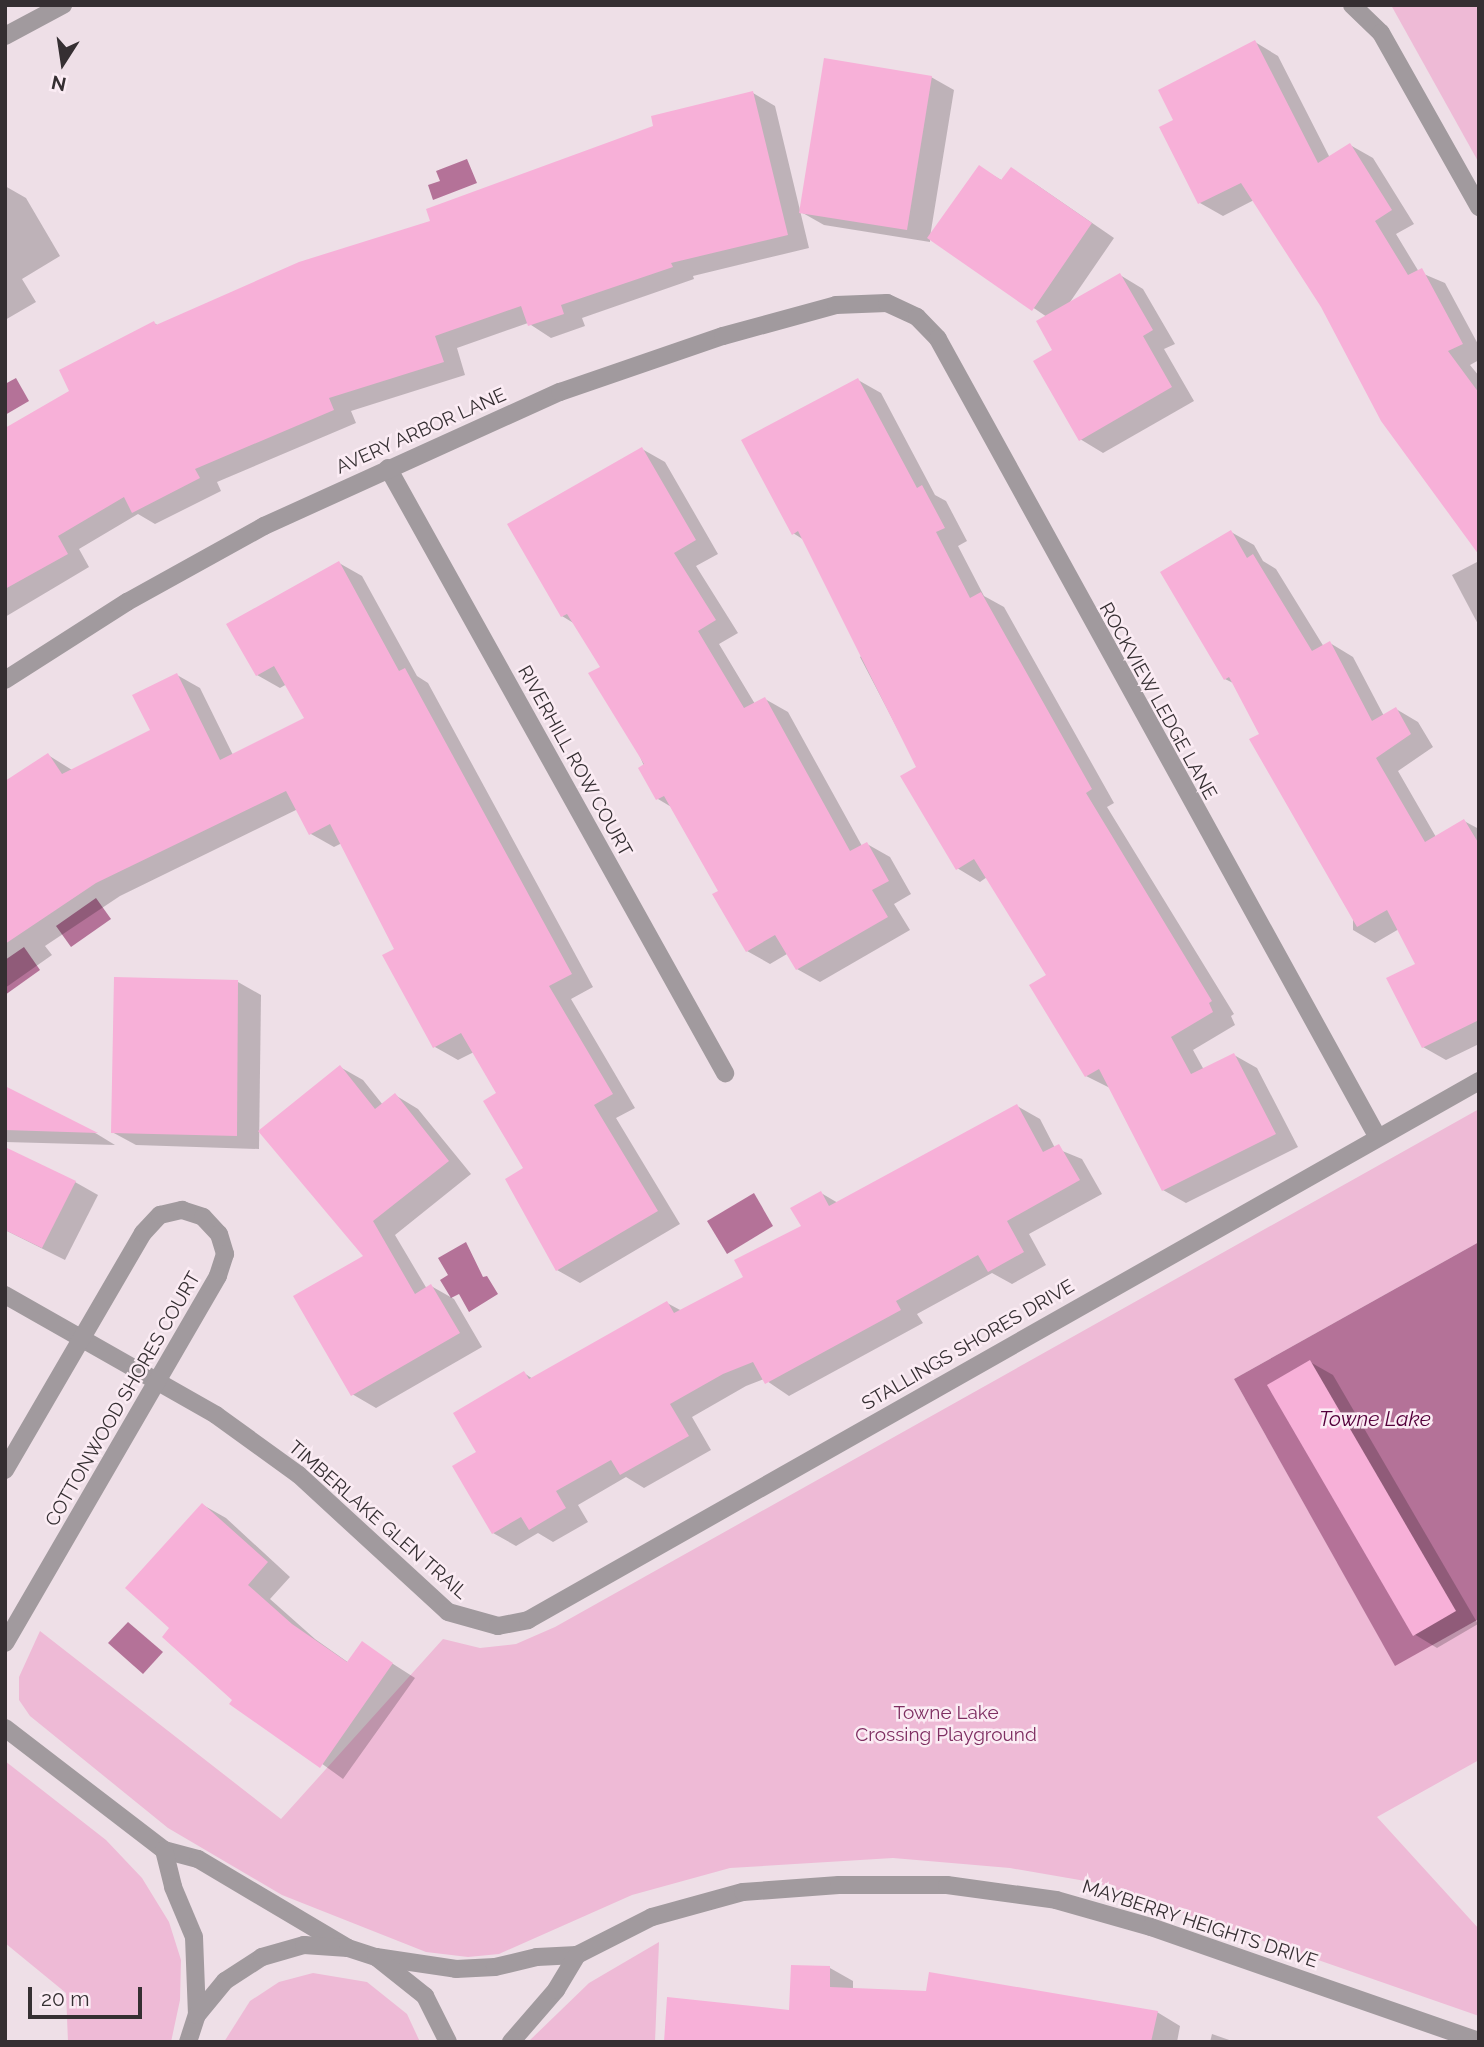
<!DOCTYPE html>
<style>
body{margin:0}
#map{position:relative;width:1484px;height:2047px;overflow:hidden;background:#eedfe7;font-family:Raleway,sans-serif}
div>[style]{position:absolute}
[style*='--x']{left:calc(var(--x)*1px);top:calc(var(--y)*1px);width:calc(var(--w)*1px);rotate:calc(var(--a)*1deg)}
.green>*{inset:0;background:#eebad6}
.water>*{inset:0;background:#b47298}
.shadow>*{inset:0;background:#0003}
.building>*{inset:0;background:#f7b0d8}
.minor>*{height:18px;margin:-9px;padding:0 9px;transform-origin:9px;border-radius:9px;background:#a19a9e}
.tertiary>*{height:18px;margin:-9px;padding:0 9px;transform-origin:9px;border-radius:9px;background:#a19a9e}
span{translate:-50% -50%;white-space:nowrap;text-align:center;line-height:1.15;-webkit-text-stroke:5px #fbecf4;paint-order:stroke}
.street-label{font-size:19px;color:#352f32}
.park-label{font-size:19px;color:#7e2e61}
.water-label{font-size:21px;color:#54003b;font-style:italic}
.frame{position:absolute;inset:0;border:7px solid #352f32;pointer-events:none}
.north{position:absolute;left:28px;top:28px;width:70px;height:70px;-webkit-text-stroke:5px #fbecf4;paint-order:stroke;rotate:192deg;font-size:19px;font-weight:700;line-height:28px;text-align:center;color:#352f32}
.north::after{content:'';display:block;margin:auto;width:24px;height:32px;background:#352f32;clip-path:polygon(50% 0,100% 100%,50% 72%,0 100%)}
.scale{position:absolute;left:28px;top:1987px;width:114px;height:32px;box-sizing:border-box;border:4px solid #352f32;border-top:0;padding-left:9px;font-size:21px;line-height:24px;white-space:nowrap;color:#352f32;-webkit-text-stroke:5px #fbecf4;paint-order:stroke}
</style>
<div id="map">
<div class="green">
<i style="clip-path:polygon(1391px 5px,1479px 5px,1479px 163px)"></i>
<i style="clip-path:polygon(1479px 1109px,1479px 1242px,1234px 1379px,1395px 1665px,1479px 1619px,1479px 1760px,1377px 1817px,1479px 1929px,1479px 2016px,1097px 1883px,1010px 1868px,893px 1858px,730px 1868px,632px 1895px,499px 1954px,468px 1957px,426px 1952px,282px 1895px,168px 1828px,30px 1716px,19px 1700px,19px 1677px,40px 1631px,281px 1819px,443px 1639px,480px 1648px,516px 1644px,555px 1627px)"></i>
<i style="clip-path:polygon(5px 1761px,106px 1840px,142px 1878px,169px 1922px,181px 1960px,180px 2000px,171px 2042px,68px 2042px,66px 1993px,5px 1943px)"></i>
<i style="clip-path:polygon(659px 1942px,655px 2042px,528px 2042px,589px 1983px)"></i>
<i style="clip-path:polygon(313px 1973px,367px 1982px,407px 2014px,420px 2042px,224px 2042px,250px 2001px,279px 1982px)"></i>
</div>
<div class="water">
<i style="clip-path:polygon(467px 159px,477px 183px,433px 200px,428px 185px,440px 181px,436px 171px)"></i>
<i style="clip-path:polygon(16px 378px,29px 401px,5px 415px,5px 384px)"></i>
<i style="clip-path:polygon(96px 898px,111px 919px,71px 947px,56px 926px)"></i>
<i style="clip-path:polygon(24px 947px,40px 970px,5px 995px,5px 960px)"></i>
<i style="clip-path:polygon(754px 1193px,773px 1226px,727px 1254px,707px 1221px)"></i>
<i style="clip-path:polygon(466px 1242px,483px 1277px,487px 1276px,498px 1294px,469px 1312px,459px 1294px,451px 1298px,440px 1280px,448px 1275px,438px 1258px)"></i>
<i style="clip-path:polygon(1479px 1242px,1479px 1619px,1395px 1666px,1234px 1379px)"></i>
<i style="clip-path:polygon(128px 1622px,163px 1652px,143px 1674px,108px 1643px)"></i>
</div>
<div class="shadow">
<i style="clip-path:polygon(1255px 42px,1278px 56px,1330px 158px,1350px 145px,1373px 158px,1414px 224px,1396px 234px,1419px 272px,1445px 283px,1479px 346px,1479px 360px,1470px 365px,1479px 376px,1479px 552px,1254px 200px,1223px 216px,1200px 203px,1175px 120px)"></i>
<i style="clip-path:polygon(931px 77px,954px 90px,930px 237px,979px 167px,1003px 181px,1011px 169px,1034px 183px,1114px 238px,1068px 305px,1120px 275px,1143px 289px,1175px 344px,1164px 349px,1194px 401px,1103px 453px,1080px 439px,1047px 317px,930px 238px,930px 242px,824px 225px,801px 212px)"></i>
<i style="clip-path:polygon(753px 93px,775px 106px,809px 248px,693px 276px,694px 279px,582px 318px,585px 326px,551px 338px,528px 323px,457px 348px,465px 375px,351px 411px,356px 423px,217px 482px,221px 491px,155px 524px,138px 514px,79px 549px,89px 567px,5px 617px,5px 430px,72px 391px,154px 323px,159px 326px,432px 222px)"></i>
<i style="clip-path:polygon(5px 186px,26px 198px,60px 256px,22px 279px,36px 302px,5px 320px)"></i>
<i style="clip-path:polygon(858px 380px,881px 393px,935px 495px,946px 501px,967px 541px,958px 546px,984px 596px,1004px 607px,1114px 803px,1107px 807px,1234px 1014px,1231px 1016px,1235px 1025px,1193px 1050px,1204px 1070px,1234px 1055px,1257px 1068px,1298px 1147px,1186px 1203px,1163px 1190px,1110px 1088px,1086px 1076px,1048px 975px,987px 877px,980px 882px,957px 868px,918px 768px,860px 657px,864px 654px,804px 540px,793px 533px)"></i>
<i style="clip-path:polygon(642px 449px,665px 462px,718px 554px,696px 566px,738px 633px,719px 644px,755px 704px,765px 699px,788px 712px,862px 846px,867px 844px,890px 857px,911px 894px,894px 904px,910px 930px,820px 982px,797px 969px,787px 954px,770px 964px,747px 951px,721px 892px,673px 808px,658px 799px,602px 667px,575px 624px,562px 616px)"></i>
<i style="clip-path:polygon(1231px 532px,1254px 545px,1263px 561px,1276px 569px,1324px 647px,1330px 643px,1353px 657px,1384px 716px,1396px 709px,1418px 722px,1433px 747px,1398px 771px,1436px 837px,1464px 821px,1479px 829px,1479px 1044px,1446px 1060px,1423px 1047px,1417px 965px,1399px 929px,1375px 943px,1353px 930px,1353px 916px,1262px 734px,1235px 684px,1225px 679px)"></i>
<i style="clip-path:polygon(1479px 561px,1479px 626px,1452px 575px)"></i>
<i style="clip-path:polygon(339px 563px,362px 576px,417px 676px,428px 683px,593px 987px,571px 999px,635px 1108px,616px 1118px,680px 1224px,580px 1283px,557px 1270px,499px 1094px,474px 1052px,458px 1060px,435px 1047px,396px 949px,342px 843px,334px 847px,311px 834px,298px 809px,120px 896px,45px 946px,52px 955px,5px 988px,5px 783px,48px 755px,72px 770px,152px 731px,177px 675px,200px 688px,233px 755px,306px 719px,287px 684px,280px 688px,257px 675px)"></i>
<i style="clip-path:polygon(238px 982px,261px 995px,259px 1149px,136px 1145px,112px 1132px)"></i>
<i style="clip-path:polygon(340px 1067px,363px 1080px,383px 1105px,395px 1095px,418px 1109px,471px 1174px,395px 1235px,427px 1289px,431px 1286px,454px 1299px,482px 1347px,376px 1408px,352px 1394px,366px 1257px)"></i>
<i style="clip-path:polygon(5px 1088px,97px 1134px,115px 1145px,5px 1142px)"></i>
<i style="clip-path:polygon(1017px 1106px,1040px 1119px,1055px 1148px,1082px 1159px,1102px 1194px,1029px 1234px,1046px 1265px,1012px 1284px,992px 1273px,917px 1314px,923px 1323px,789px 1396px,764px 1379px,746px 1386px,692px 1417px,711px 1450px,644px 1488px,626px 1477px,578px 1505px,588px 1522px,553px 1542px,538px 1533px,516px 1546px,493px 1533px,478px 1453px,524px 1373px,533px 1379px,667px 1303px,682px 1311px,745px 1278px,803px 1227px,821px 1193px,838px 1203px)"></i>
<i style="clip-path:polygon(75px 1182px,98px 1195px,65px 1260px,5px 1230px)"></i>
<i style="clip-path:polygon(1310px 1362px,1333px 1375px,1478px 1624px,1437px 1648px,1414px 1634px)"></i>
<i style="clip-path:polygon(203px 1505px,226px 1518px,290px 1577px,270px 1599px,315px 1639px,349px 1663px,362px 1644px,415px 1678px,343px 1779px,234px 1700px,172px 1628px)"></i>
<i style="clip-path:polygon(792px 1967px,830px 1968px,853px 1981px,853px 1989px,1157px 2012px,1180px 2026px,1177px 2042px,666px 2042px,791px 2012px)"></i>
<i style="clip-path:polygon(1212px 2034px,1235px 2042px,1210px 2042px)"></i>
</div>
<div class="building">
<i style="clip-path:polygon(1255px 40px,1318px 163px,1350px 143px,1392px 210px,1375px 221px,1408px 275px,1422px 268px,1463px 344px,1448px 351px,1479px 393px,1479px 555px,1381px 421px,1321px 307px,1241px 183px,1198px 204px,1159px 127px,1173px 120px,1158px 90px)"></i>
<i style="clip-path:polygon(824px 58px,932px 76px,907px 230px,799px 213px)"></i>
<i style="clip-path:polygon(753px 91px,788px 235px,671px 263px,673px 267px,561px 305px,564px 314px,528px 326px,521px 306px,435px 336px,444px 362px,329px 398px,334px 410px,195px 469px,200px 478px,132px 513px,124px 497px,58px 536px,68px 554px,5px 589px,5px 428px,69px 391px,59px 370px,154px 321px,156px 325px,299px 262px,430px 221px,426px 209px,653px 126px,651px 116px)"></i>
<i style="clip-path:polygon(979px 165px,1001px 180px,1011px 167px,1092px 223px,1032px 311px,927px 238px)"></i>
<i style="clip-path:polygon(1120px 273px,1153px 330px,1143px 336px,1172px 387px,1079px 441px,1033px 361px,1052px 350px,1036px 321px)"></i>
<i style="clip-path:polygon(858px 378px,917px 488px,922px 485px,945px 528px,936px 532px,970px 598px,981px 592px,1092px 789px,1086px 793px,1212px 1001px,1209px 1003px,1213px 1012px,1171px 1037px,1191px 1074px,1234px 1053px,1276px 1134px,1162px 1191px,1099px 1069px,1085px 1077px,1029px 985px,1046px 975px,974px 859px,956px 870px,900px 776px,916px 767px,798px 531px,792px 535px,741px 440px)"></i>
<i style="clip-path:polygon(642px 447px,696px 540px,674px 553px,716px 620px,698px 631px,744px 708px,765px 697px,850px 851px,867px 842px,889px 881px,872px 890px,888px 917px,796px 970px,775px 935px,746px 952px,712px 894px,718px 891px,664px 796px,656px 800px,638px 768px,644px 764px,588px 673px,600px 667px,567px 614px,561px 617px,507px 524px)"></i>
<i style="clip-path:polygon(1231px 530px,1247px 558px,1253px 554px,1312px 651px,1330px 641px,1372px 721px,1396px 707px,1411px 734px,1376px 758px,1425px 842px,1464px 819px,1479px 844px,1479px 1020px,1422px 1048px,1386px 978px,1415px 964px,1387px 910px,1357px 927px,1249px 739px,1259px 734px,1229px 677px,1224px 680px,1160px 572px)"></i>
<i style="clip-path:polygon(339px 561px,399px 671px,405px 668px,572px 974px,549px 986px,613px 1094px,594px 1105px,658px 1211px,556px 1271px,505px 1179px,523px 1168px,483px 1101px,496px 1093px,461px 1033px,433px 1048px,382px 955px,394px 949px,330px 824px,309px 835px,286px 791px,96px 883px,5px 944px,5px 781px,48px 753px,62px 774px,150px 730px,132px 695px,177px 673px,220px 760px,304px 718px,274px 666px,256px 676px,226px 624px)"></i>
<i style="clip-path:polygon(114px 977px,238px 980px,237px 1136px,111px 1133px)"></i>
<i style="clip-path:polygon(340px 1065px,375px 1109px,395px 1093px,449px 1161px,373px 1221px,415px 1294px,431px 1284px,460px 1333px,351px 1396px,293px 1296px,363px 1256px,258px 1131px)"></i>
<i style="clip-path:polygon(5px 1086px,98px 1133px,5px 1130px)"></i>
<i style="clip-path:polygon(1017px 1104px,1043px 1152px,1059px 1144px,1080px 1180px,1007px 1221px,1024px 1252px,988px 1272px,978px 1255px,896px 1301px,901px 1310px,765px 1384px,753px 1362px,723px 1374px,670px 1404px,689px 1436px,620px 1475px,611px 1460px,556px 1491px,566px 1508px,529px 1530px,521px 1517px,492px 1534px,452px 1466px,476px 1452px,453px 1413px,524px 1371px,529px 1379px,667px 1301px,674px 1313px,743px 1277px,734px 1260px,801px 1226px,790px 1208px,821px 1191px,829px 1206px)"></i>
<i style="clip-path:polygon(5px 1147px,76px 1181px,42px 1248px,5px 1230px)"></i>
<i style="clip-path:polygon(1310px 1360px,1456px 1611px,1413px 1636px,1267px 1385px)"></i>
<i style="clip-path:polygon(202px 1503px,268px 1562px,248px 1585px,292px 1624px,347px 1662px,362px 1641px,393px 1663px,320px 1768px,229px 1704px,232px 1700px,162px 1637px,169px 1628px,125px 1588px)"></i>
<i style="clip-path:polygon(791px 1965px,830px 1966px,830px 1987px,926px 1991px,929px 1972px,1158px 2011px,1151px 2042px,664px 2042px,667px 1997px,789px 2010px)"></i>
</div>
<div class="minor">
<i style="--x:1352;--y:5;--w:40;--a:44"></i>
<i style="--x:1381;--y:33;--w:200;--a:60.6"></i>
<i style="--x:5;--y:36;--w:66;--a:-28.1"></i>
<i style="--x:388;--y:468;--w:693;--a:60.88"></i>
<i style="--x:5;--y:680;--w:145;--a:-32.6"></i>
<i style="--x:127;--y:602;--w:157;--a:-29"></i>
<i style="--x:264;--y:526;--w:325;--a:-24.4"></i>
<i style="--x:560;--y:392;--w:172;--a:-19"></i>
<i style="--x:723;--y:336;--w:117;--a:-15.3"></i>
<i style="--x:836;--y:305;--w:51;--a:-2.2"></i>
<i style="--x:887;--y:303;--w:33;--a:25"></i>
<i style="--x:917;--y:317;--w:30;--a:46"></i>
<i style="--x:938;--y:339;--w:910;--a:61.15"></i>
<i style="--x:5;--y:1295;--w:243;--a:29.6"></i>
<i style="--x:216;--y:1415;--w:102;--a:35.9"></i>
<i style="--x:299;--y:1475;--w:202;--a:42.6"></i>
<i style="--x:448;--y:1612;--w:52;--a:15.6"></i>
<i style="--x:498;--y:1626;--w:31;--a:-11"></i>
<i style="--x:528;--y:1620;--w:1093;--a:-29.54"></i>
<i style="--x:5;--y:1470;--w:274;--a:-59.8"></i>
<i style="--x:143;--y:1233;--w:25;--a:-47"></i>
<i style="--x:160;--y:1215;--w:23;--a:-13"></i>
<i style="--x:182;--y:1210;--w:22;--a:18"></i>
<i style="--x:203;--y:1217;--w:23;--a:47"></i>
<i style="--x:219;--y:1234;--w:21;--a:73"></i>
<i style="--x:225;--y:1254;--w:23;--a:108"></i>
<i style="--x:218;--y:1276;--w:424;--a:120.1"></i>
</div>
<div class="tertiary">
<i style="--x:5;--y:1728;--w:200;--a:37.5"></i>
<i style="--x:164;--y:1850;--w:35;--a:15"></i>
<i style="--x:198;--y:1859;--w:174;--a:30.7"></i>
<i style="--x:164;--y:1850;--w:38;--a:76"></i>
<i style="--x:173;--y:1887;--w:54;--a:67.2"></i>
<i style="--x:194;--y:1937;--w:78;--a:87.8"></i>
<i style="--x:376;--y:1957;--w:81;--a:8.5"></i>
<i style="--x:456;--y:1969;--w:39;--a:-3"></i>
<i style="--x:495;--y:1967;--w:43;--a:-13.4"></i>
<i style="--x:537;--y:1957;--w:40;--a:-2.9"></i>
<i style="--x:577;--y:1955;--w:84;--a:-26.9"></i>
<i style="--x:652;--y:1917;--w:94;--a:-15.4"></i>
<i style="--x:743;--y:1892;--w:96;--a:-4.2"></i>
<i style="--x:839;--y:1885;--w:108;--a:0"></i>
<i style="--x:947;--y:1885;--w:110;--a:7.8"></i>
<i style="--x:1056;--y:1900;--w:99;--a:15.9"></i>
<i style="--x:1151;--y:1927;--w:347;--a:19.2"></i>
<i style="--x:188;--y:2042;--w:28;--a:-72"></i>
<i style="--x:197;--y:2015;--w:44;--a:-50.5"></i>
<i style="--x:225;--y:1981;--w:44;--a:-33"></i>
<i style="--x:262;--y:1957;--w:44;--a:-15.9"></i>
<i style="--x:304;--y:1945;--w:44;--a:3.9"></i>
<i style="--x:348;--y:1948;--w:29;--a:18"></i>
<i style="--x:376;--y:1957;--w:63;--a:38.5"></i>
<i style="--x:425;--y:1996;--w:51;--a:63.4"></i>
<i style="--x:511;--y:2042;--w:69;--a:-49.1"></i>
<i style="--x:556;--y:1990;--w:41;--a:-59"></i>
</div>
<div class="street-label">
<span style="left:421px;top:431px;rotate:-24deg">AVERY ARBOR LANE</span>
<span style="left:1158px;top:701px;rotate:61deg">ROCKVIEW LEDGE LANE</span>
<span style="left:575px;top:761px;rotate:61deg">RIVERHILL ROW COURT</span>
<span style="left:968px;top:1345px;rotate:-30deg">STALLINGS SHORES DRIVE</span>
<span style="left:123px;top:1399px;rotate:-60deg">COTTONWOOD SHORES COURT</span>
<span style="left:378px;top:1520px;rotate:41deg">TIMBERLAKE GLEN TRAIL</span>
<span style="left:1200px;top:1924px;rotate:18deg">MAYBERRY HEIGHTS DRIVE</span>
</div>
<div class="park-label">
<span style="left:946px;top:1724px">Towne Lake<br>Crossing Playground</span>
</div>
<div class="water-label">
<span style="left:1375px;top:1419px">Towne Lake</span>
</div>
<div class="frame"></div>
<div class="north">N</div>
<div class="scale">20 m</div>
</div>
